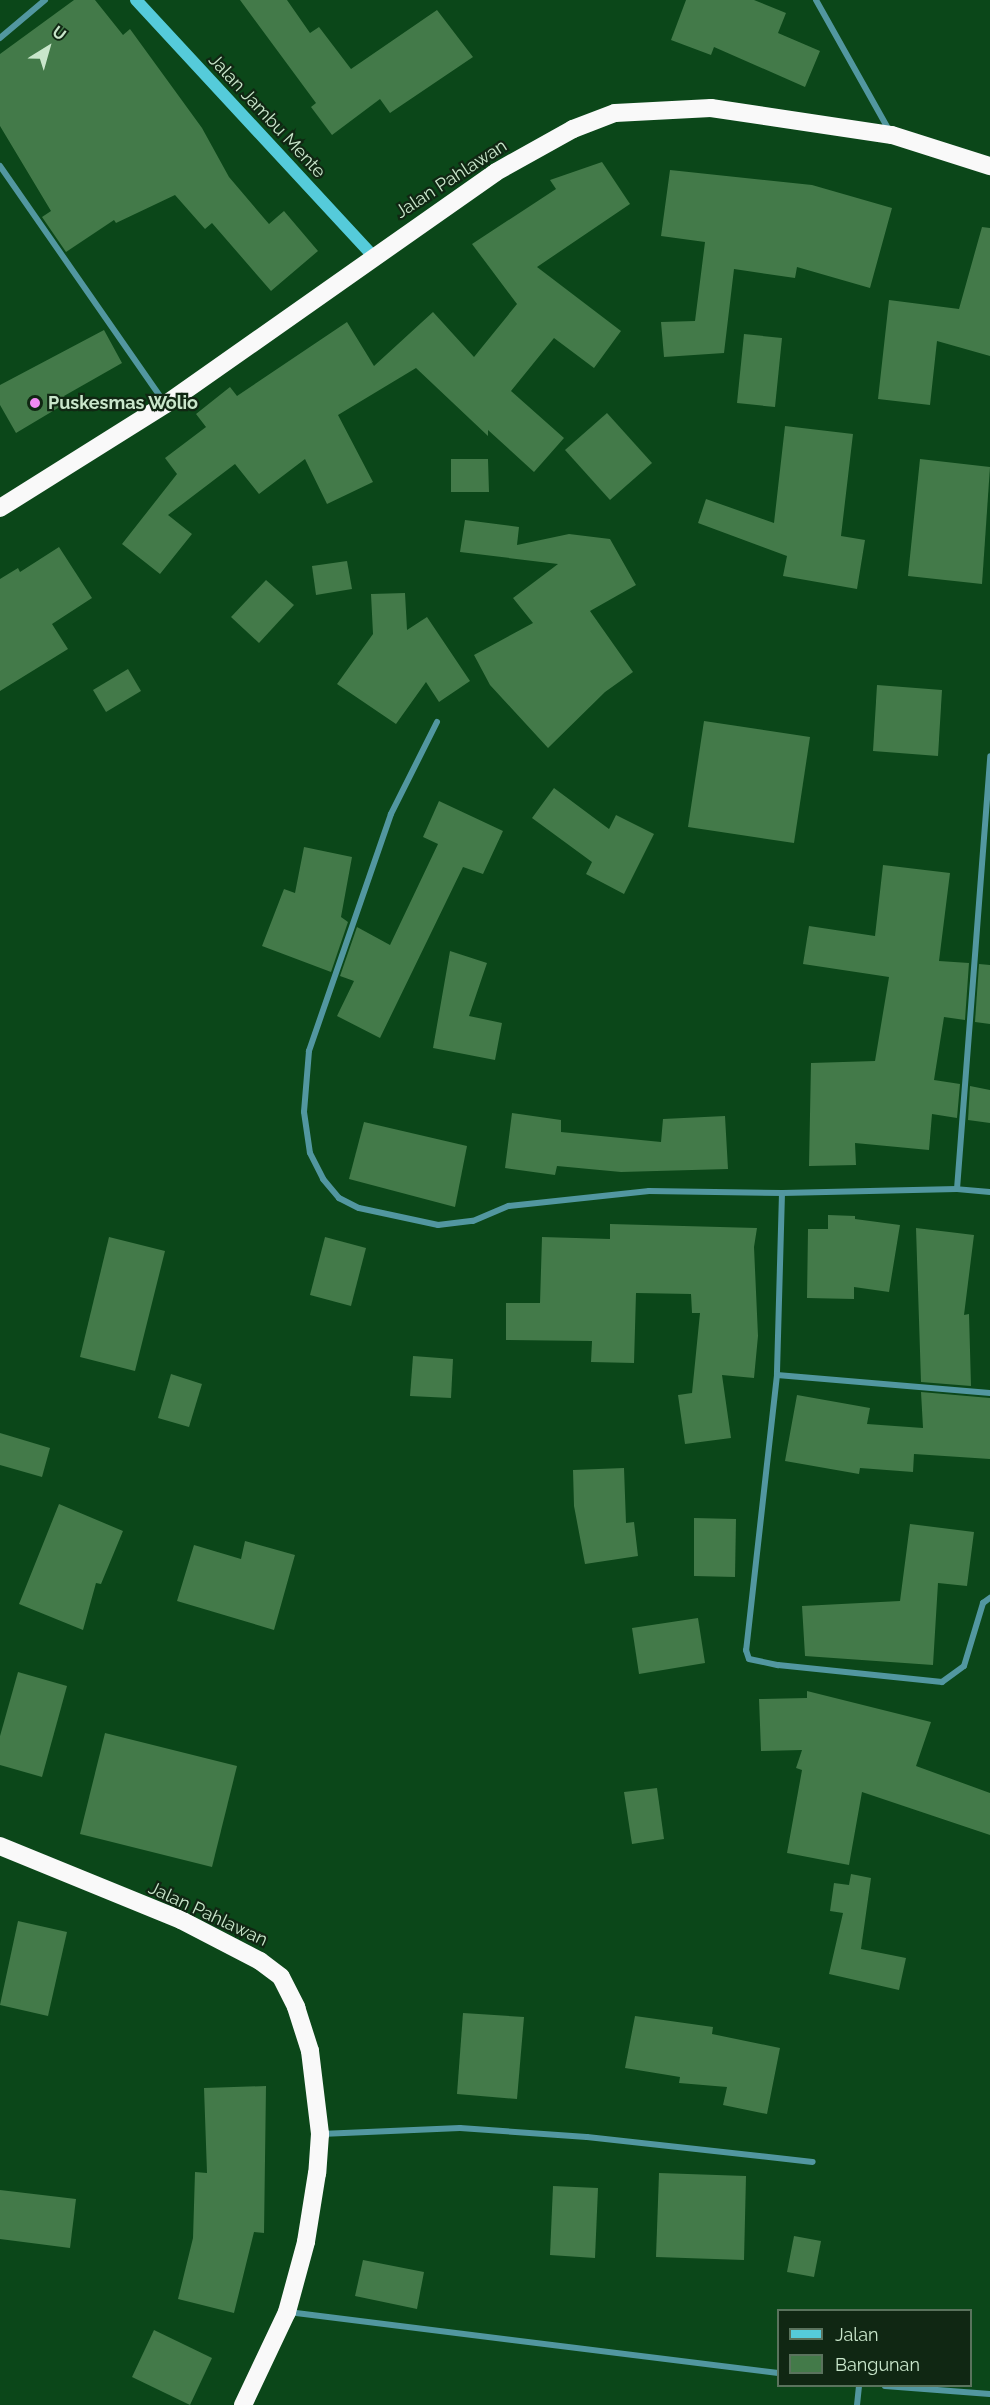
<!DOCTYPE html>
<style>
body{margin:0}
#map{position:relative;width:990px;height:2405px;overflow:hidden;background:#0b4719;font-family:Raleway,sans-serif}
div>[style]{position:absolute}
[style*='--x']{left:calc(var(--x)*1px);top:calc(var(--y)*1px);width:calc(var(--w)*1px);rotate:calc(var(--a)*1deg)}
.building>*{inset:0;background:#437a49}
.street>*{height:6px;margin:-3px;padding:0 3px;transform-origin:3px;border-radius:3px;background:#5297a0}
.secondary>*{height:12px;margin:-6px;padding:0 6px;transform-origin:6px;border-radius:6px;background:#55cbda}
.highway>*{height:18px;margin:-9px;padding:0 9px;transform-origin:9px;border-radius:9px;background:#f9f9f9}
.dots>*{width:16px;height:16px;translate:-50% -50%;box-sizing:border-box;border:3px solid #102713;border-radius:50%}
span{translate:-50% -50%;white-space:nowrap;text-align:center;line-height:1.15;-webkit-text-stroke:4.5px #102713;paint-order:stroke}
.street-label{font-size:18px;color:#c9e6cb}
.poi-label{font-size:18px;color:#c9e6cb;font-weight:700}
.left{translate:0 -50%;text-align:left}
.legend{position:absolute;left:777px;top:2309px;width:195px;height:78px;box-sizing:border-box;background:#102713;border:2px solid #5a735d;margin:0;padding:8px 10px;list-style:none;font-size:18px;color:#c9e6cb}
.legend li{display:flex;align-items:center;gap:12px;height:30px}
.legend b{width:30px;border:2px solid #5a735d}
.north{position:absolute;left:18px;top:18px;width:60px;height:60px;-webkit-text-stroke:4px #102713;paint-order:stroke;rotate:37deg;font-size:16px;font-weight:700;line-height:24px;text-align:center;color:#c9e6cb}
.north::after{content:'';display:block;margin:auto;width:21px;height:27px;background:#c9e6cb;clip-path:polygon(50% 0,100% 100%,50% 72%,0 100%)}
</style>
<div id="map">
<div class="building">
<i style="clip-path:polygon(74px 0,95px 0,123px 35px,130px 29px,202px 128px,229px 177px,269px 224px,284px 211px,318px 251px,271px 291px,212px 223px,205px 229px,175px 195px,116px 223px,114px 220px,66px 252px,42px 217px,51px 211px,0 126px,0 54px)"></i>
<i style="clip-path:polygon(240px 0,287px 0,310px 33px,319px 27px,351px 69px,437px 10px,473px 57px,390px 113px,380px 99px,332px 135px,311px 107px,316px 103px)"></i>
<i style="clip-path:polygon(686px 0,754px 0,786px 13px,778px 33px,820px 51px,805px 87px,714px 47px,711px 55px,671px 40px)"></i>
<i style="clip-path:polygon(602px 162px,630px 204px,537px 267px,621px 331px,594px 368px,554px 338px,511px 391px,564px 438px,534px 472px,488px 430px,488px 436px,416px 368px,338px 415px,373px 482px,327px 504px,305px 459px,259px 494px,235px 464px,168px 515px,192px 534px,160px 574px,122px 544px,177px 474px,165px 458px,206px 427px,196px 414px,230px 387px,237px 396px,347px 322px,374px 366px,433px 312px,474px 357px,517px 304px,472px 244px,556px 189px,550px 180px)"></i>
<i style="clip-path:polygon(670px 170px,812px 185px,892px 208px,870px 288px,797px 267px,795px 278px,734px 269px,724px 353px,664px 357px,661px 322px,695px 321px,705px 242px,661px 236px)"></i>
<i style="clip-path:polygon(982px 227px,990px 228px,990px 356px,937px 341px,930px 405px,878px 399px,889px 300px,959px 309px)"></i>
<i style="clip-path:polygon(104px 330px,122px 363px,64px 396px,68px 402px,16px 433px,0 405px,0 385px)"></i>
<i style="clip-path:polygon(744px 334px,782px 338px,775px 407px,737px 403px)"></i>
<i style="clip-path:polygon(607px 413px,652px 463px,610px 500px,565px 450px)"></i>
<i style="clip-path:polygon(785px 426px,853px 434px,841px 536px,865px 540px,857px 589px,783px 576px,787px 556px,698px 523px,706px 499px,774px 523px)"></i>
<i style="clip-path:polygon(451px 459px,488px 459px,489px 492px,451px 492px)"></i>
<i style="clip-path:polygon(920px 459px,990px 467px,982px 584px,908px 576px)"></i>
<i style="clip-path:polygon(465px 520px,519px 527px,517px 545px,569px 534px,610px 539px,636px 585px,590px 611px,633px 672px,605px 692px,548px 748px,490px 685px,474px 655px,533px 623px,513px 598px,558px 564px,460px 552px)"></i>
<i style="clip-path:polygon(59px 547px,92px 598px,52px 624px,68px 649px,0 691px,0 579px,18px 568px,20px 572px)"></i>
<i style="clip-path:polygon(347px 561px,352px 589px,316px 595px,312px 566px)"></i>
<i style="clip-path:polygon(266px 580px,294px 605px,259px 643px,231px 617px)"></i>
<i style="clip-path:polygon(405px 593px,407px 630px,427px 617px,470px 681px,439px 702px,426px 682px,396px 724px,337px 684px,373px 634px,371px 594px)"></i>
<i style="clip-path:polygon(128px 669px,141px 691px,106px 712px,93px 690px)"></i>
<i style="clip-path:polygon(877px 685px,942px 690px,938px 756px,873px 751px)"></i>
<i style="clip-path:polygon(704px 721px,810px 737px,794px 843px,688px 827px)"></i>
<i style="clip-path:polygon(554px 788px,609px 829px,616px 815px,654px 834px,624px 894px,586px 874px,592px 862px,532px 818px)"></i>
<i style="clip-path:polygon(439px 801px,503px 831px,483px 874px,463px 867px,380px 1038px,337px 1016px,354px 981px,340px 976px,357px 927px,390px 945px,438px 844px,423px 837px)"></i>
<i style="clip-path:polygon(304px 847px,352px 857px,341px 917px,348px 922px,331px 972px,262px 946px,284px 889px,295px 893px)"></i>
<i style="clip-path:polygon(883px 865px,950px 873px,939px 961px,969px 963px,965px 1020px,944px 1017px,934px 1080px,960px 1084px,957px 1118px,932px 1114px,929px 1150px,855px 1143px,856px 1165px,809px 1166px,811px 1063px,875px 1061px,889px 977px,803px 964px,809px 926px,875px 936px)"></i>
<i style="clip-path:polygon(450px 951px,487px 963px,469px 1016px,502px 1023px,495px 1060px,433px 1048px)"></i>
<i style="clip-path:polygon(979px 964px,990px 965px,990px 1024px,975px 1022px)"></i>
<i style="clip-path:polygon(970px 1086px,990px 1090px,990px 1123px,968px 1120px)"></i>
<i style="clip-path:polygon(512px 1113px,561px 1120px,561px 1132px,661px 1142px,663px 1119px,725px 1116px,728px 1169px,621px 1172px,557px 1166px,555px 1175px,505px 1168px)"></i>
<i style="clip-path:polygon(364px 1122px,467px 1146px,455px 1207px,349px 1179px)"></i>
<i style="clip-path:polygon(828px 1215px,855px 1216px,855px 1219px,900px 1225px,889px 1292px,854px 1287px,854px 1299px,807px 1298px,808px 1229px,828px 1229px)"></i>
<i style="clip-path:polygon(610px 1224px,757px 1228px,754px 1247px,758px 1336px,754px 1378px,722px 1375px,731px 1438px,685px 1444px,678px 1395px,692px 1393px,700px 1313px,692px 1313px,691px 1294px,636px 1293px,634px 1363px,591px 1362px,592px 1341px,506px 1340px,506px 1303px,540px 1303px,542px 1237px,610px 1239px)"></i>
<i style="clip-path:polygon(916px 1228px,974px 1235px,964px 1315px,969px 1314px,971px 1386px,921px 1382px)"></i>
<i style="clip-path:polygon(109px 1237px,165px 1251px,135px 1371px,80px 1357px)"></i>
<i style="clip-path:polygon(325px 1237px,366px 1248px,351px 1306px,310px 1295px)"></i>
<i style="clip-path:polygon(413px 1356px,453px 1359px,451px 1398px,410px 1396px)"></i>
<i style="clip-path:polygon(171px 1374px,202px 1384px,189px 1427px,158px 1418px)"></i>
<i style="clip-path:polygon(921px 1392px,990px 1398px,990px 1459px,914px 1454px,913px 1472px,860px 1468px,859px 1474px,785px 1461px,797px 1395px,870px 1408px,867px 1424px,923px 1428px)"></i>
<i style="clip-path:polygon(0 1433px,50px 1448px,42px 1477px,0 1465px)"></i>
<i style="clip-path:polygon(624px 1468px,626px 1523px,634px 1522px,638px 1556px,585px 1564px,574px 1506px,573px 1470px)"></i>
<i style="clip-path:polygon(59px 1504px,123px 1531px,101px 1584px,96px 1583px,83px 1630px,19px 1604px)"></i>
<i style="clip-path:polygon(694px 1518px,736px 1519px,735px 1577px,694px 1576px)"></i>
<i style="clip-path:polygon(910px 1524px,974px 1532px,967px 1586px,938px 1583px,933px 1665px,805px 1656px,802px 1606px,900px 1601px)"></i>
<i style="clip-path:polygon(245px 1541px,295px 1555px,274px 1630px,177px 1601px,194px 1545px,241px 1559px)"></i>
<i style="clip-path:polygon(698px 1618px,705px 1663px,639px 1674px,632px 1628px)"></i>
<i style="clip-path:polygon(18px 1672px,67px 1686px,42px 1777px,0 1765px,0 1736px)"></i>
<i style="clip-path:polygon(807px 1691px,931px 1722px,916px 1766px,990px 1793px,990px 1835px,862px 1792px,849px 1865px,787px 1853px,802px 1770px,796px 1768px,802px 1750px,761px 1751px,759px 1699px,807px 1698px)"></i>
<i style="clip-path:polygon(105px 1733px,237px 1766px,212px 1867px,80px 1834px)"></i>
<i style="clip-path:polygon(657px 1788px,664px 1839px,632px 1844px,624px 1792px)"></i>
<i style="clip-path:polygon(851px 1874px,871px 1878px,861px 1949px,906px 1958px,899px 1990px,829px 1974px,843px 1913px,830px 1911px,834px 1883px,849px 1885px)"></i>
<i style="clip-path:polygon(18px 1921px,67px 1932px,48px 2016px,0 2005px)"></i>
<i style="clip-path:polygon(463px 2013px,524px 2017px,517px 2099px,457px 2094px)"></i>
<i style="clip-path:polygon(635px 2016px,713px 2027px,712px 2034px,780px 2048px,767px 2114px,723px 2105px,727px 2087px,679px 2083px,680px 2077px,625px 2068px)"></i>
<i style="clip-path:polygon(266px 2086px,264px 2233px,254px 2232px,234px 2313px,178px 2299px,193px 2238px,195px 2172px,207px 2173px,204px 2088px)"></i>
<i style="clip-path:polygon(659px 2173px,746px 2176px,744px 2260px,656px 2257px)"></i>
<i style="clip-path:polygon(553px 2186px,598px 2188px,595px 2258px,550px 2255px)"></i>
<i style="clip-path:polygon(0 2190px,76px 2199px,70px 2248px,0 2239px)"></i>
<i style="clip-path:polygon(794px 2236px,821px 2241px,814px 2277px,787px 2272px)"></i>
<i style="clip-path:polygon(363px 2260px,424px 2272px,417px 2309px,355px 2296px)"></i>
<i style="clip-path:polygon(154px 2330px,212px 2358px,190px 2405px,132px 2377px)"></i>
</div>
<div class="street">
<i style="--x:816;--y:0;--w:149;--a:60.7"></i>
<i style="--x:0;--y:38;--w:59;--a:-40.2"></i>
<i style="--x:0;--y:166;--w:289;--a:55.2"></i>
<i style="--x:437;--y:722;--w:103;--a:116.6"></i>
<i style="--x:391;--y:814;--w:251;--a:109.1"></i>
<i style="--x:309;--y:1051;--w:61;--a:94.7"></i>
<i style="--x:304;--y:1112;--w:41;--a:81.7"></i>
<i style="--x:310;--y:1153;--w:29;--a:63"></i>
<i style="--x:323;--y:1179;--w:25;--a:50"></i>
<i style="--x:339;--y:1198;--w:22;--a:27"></i>
<i style="--x:359;--y:1208;--w:81;--a:12.1"></i>
<i style="--x:438;--y:1225;--w:35;--a:-7"></i>
<i style="--x:473;--y:1221;--w:39;--a:-23"></i>
<i style="--x:509;--y:1206;--w:141;--a:-6.1"></i>
<i style="--x:649;--y:1191;--w:133;--a:0.9"></i>
<i style="--x:957;--y:1189;--w:434;--a:-85.6"></i>
<i style="--x:990;--y:1192;--w:33;--a:-175"></i>
<i style="--x:957;--y:1189;--w:175;--a:178.7"></i>
<i style="--x:782;--y:1193;--w:182;--a:91.6"></i>
<i style="--x:777;--y:1375;--w:277;--a:96.4"></i>
<i style="--x:746;--y:1650;--w:9;--a:72"></i>
<i style="--x:749;--y:1659;--w:30;--a:12"></i>
<i style="--x:778;--y:1665;--w:165;--a:5.9"></i>
<i style="--x:942;--y:1682;--w:27;--a:-36"></i>
<i style="--x:964;--y:1666;--w:66;--a:-73.2"></i>
<i style="--x:983;--y:1603;--w:9;--a:-36"></i>
<i style="--x:777;--y:1375;--w:214;--a:4.8"></i>
<i style="--x:321;--y:2134;--w:139;--a:-2.5"></i>
<i style="--x:460;--y:2128;--w:127;--a:4.1"></i>
<i style="--x:587;--y:2137;--w:227;--a:6.3"></i>
<i style="--x:288;--y:2312;--w:494;--a:7.1"></i>
<i style="--x:885;--y:2386;--w:105;--a:4.4"></i>
<i style="--x:857;--y:2405;--w:19;--a:-84"></i>
</div>
<div class="secondary">
<i style="--x:136;--y:0;--w:349;--a:47.2"></i>
</div>
<div class="highway">
<i style="--x:0;--y:508;--w:196;--a:-32.1"></i>
<i style="--x:166;--y:404;--w:403;--a:-35.1"></i>
<i style="--x:496;--y:172;--w:88;--a:-29.2"></i>
<i style="--x:573;--y:129;--w:45;--a:-20.9"></i>
<i style="--x:615;--y:113;--w:96;--a:-3"></i>
<i style="--x:711;--y:108;--w:183;--a:8.5"></i>
<i style="--x:892;--y:135;--w:103;--a:17.6"></i>
<i style="--x:0;--y:1846;--w:196;--a:22.2"></i>
<i style="--x:181;--y:1920;--w:89;--a:27.4"></i>
<i style="--x:260;--y:1961;--w:26;--a:37"></i>
<i style="--x:281;--y:1977;--w:34;--a:63"></i>
<i style="--x:296;--y:2007;--w:46;--a:72.3"></i>
<i style="--x:310;--y:2051;--w:84;--a:83.1"></i>
<i style="--x:320;--y:2134;--w:39;--a:94"></i>
<i style="--x:317;--y:2173;--w:70;--a:99.1"></i>
<i style="--x:306;--y:2242;--w:73;--a:105.2"></i>
<i style="--x:287;--y:2312;--w:103;--a:115.3"></i>
</div>
<div class="dots">
<i style="left:35px;top:403px;background:#f28af3"></i>
</div>
<div class="street-label">
<span style="left:267px;top:116px;rotate:47deg">Jalan Jambu Mente</span>
<span style="left:451px;top:179px;rotate:-33deg">Jalan Pahlawan</span>
<span style="left:208px;top:1914px;rotate:25deg">Jalan Pahlawan</span>
</div>
<div class="poi-label">
<span class="left" style="left:48px;top:403px">Puskesmas Wolio</span>
</div>
<ul class="legend">
<li><b style="height:8px;background:#55cbda"></b>Jalan</li>
<li><b style="height:16px;background:#437a49"></b>Bangunan</li>
</ul>
<div class="north">U</div>
</div>
